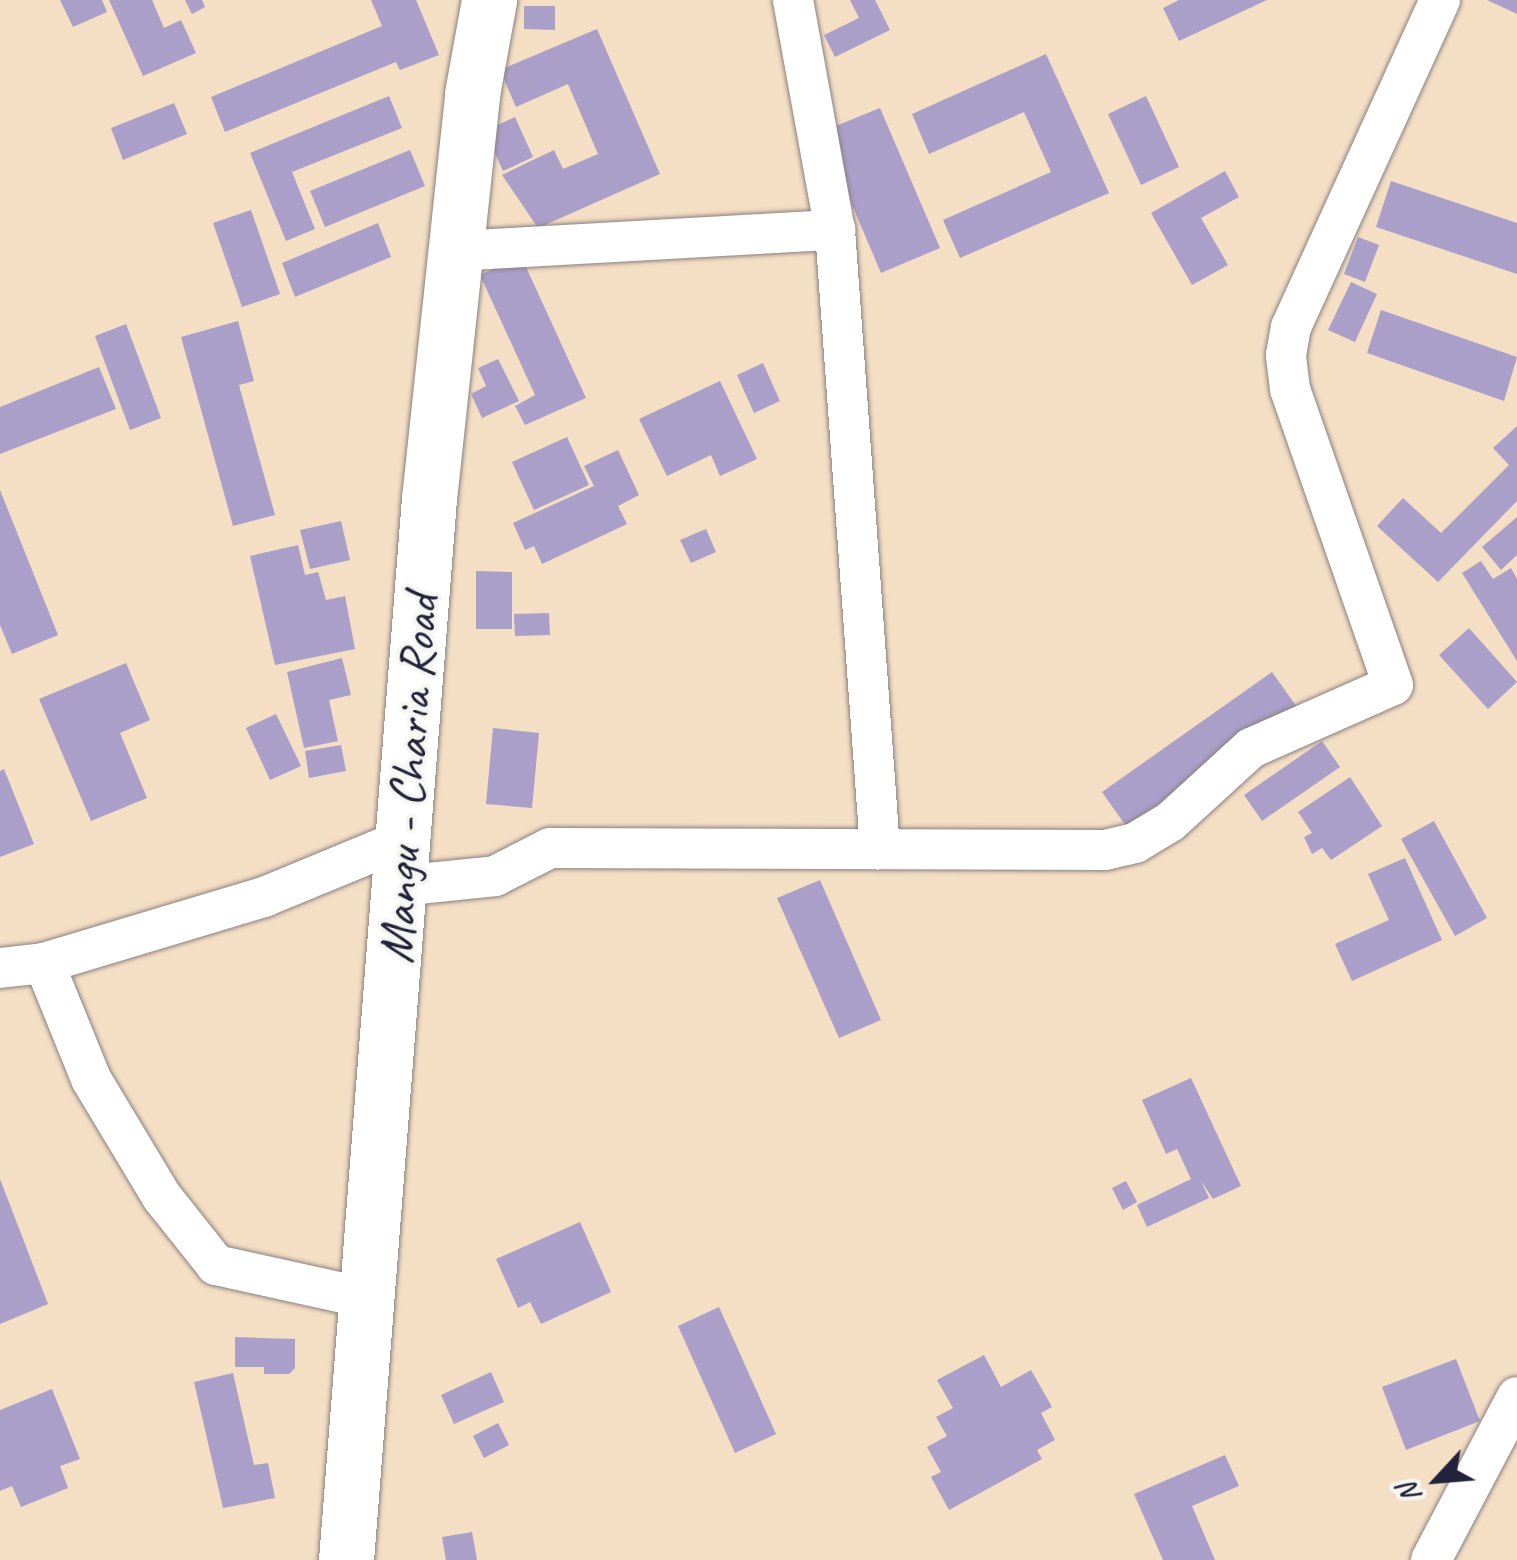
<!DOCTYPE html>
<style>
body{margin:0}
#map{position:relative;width:1517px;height:1560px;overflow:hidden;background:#f4dec4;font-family:Caveat,sans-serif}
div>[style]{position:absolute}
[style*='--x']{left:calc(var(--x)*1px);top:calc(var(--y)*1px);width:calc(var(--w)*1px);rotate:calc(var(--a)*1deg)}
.building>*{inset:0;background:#a99fc9}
.roads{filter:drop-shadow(0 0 2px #8b8080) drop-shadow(0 0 2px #8b8080)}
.street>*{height:40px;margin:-20px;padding:0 20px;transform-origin:20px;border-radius:20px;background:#fff}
.secondary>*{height:55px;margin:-27.5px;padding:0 27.5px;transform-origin:27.5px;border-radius:27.5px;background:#fff}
span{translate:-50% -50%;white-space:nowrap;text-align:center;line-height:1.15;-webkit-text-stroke:8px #f6f6f2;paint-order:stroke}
.street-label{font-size:50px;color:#22223b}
.north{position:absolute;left:1387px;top:1430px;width:100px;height:100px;-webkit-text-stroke:8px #f6f6f2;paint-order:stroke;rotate:244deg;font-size:28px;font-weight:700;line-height:40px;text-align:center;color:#22223b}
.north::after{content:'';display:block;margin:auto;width:35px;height:45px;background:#22223b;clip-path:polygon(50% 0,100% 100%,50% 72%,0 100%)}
</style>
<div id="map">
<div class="building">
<i style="clip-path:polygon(60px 0,102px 0,107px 12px,73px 27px)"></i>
<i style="clip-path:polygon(109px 0,152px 0,164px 28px,181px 20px,196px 53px,143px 76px)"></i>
<i style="clip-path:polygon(185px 0,202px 0,205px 7px,192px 14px)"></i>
<i style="clip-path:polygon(371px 0,416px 0,439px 55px,400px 70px,396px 62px,225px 132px,211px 97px,382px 26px)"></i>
<i style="clip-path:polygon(850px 0,875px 0,890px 30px,835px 57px,824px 35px,859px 18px)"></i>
<i style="clip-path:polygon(1179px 0,1267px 0,1179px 41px,1163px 8px)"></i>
<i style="clip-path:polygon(1487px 0,1517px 0,1517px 14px)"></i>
<i style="clip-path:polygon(524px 6px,555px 6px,555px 30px,524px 29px)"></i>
<i style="clip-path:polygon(597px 29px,660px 174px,538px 228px,502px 175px,554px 150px,563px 169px,598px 154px,568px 84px,516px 107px,500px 70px)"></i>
<i style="clip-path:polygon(1046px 54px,1109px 193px,960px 258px,943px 220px,1051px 172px,1024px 112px,929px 154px,912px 114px)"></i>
<i style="clip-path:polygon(389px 96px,402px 128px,292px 172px,315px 229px,286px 241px,250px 153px)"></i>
<i style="clip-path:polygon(1146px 96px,1179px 167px,1141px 185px,1108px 114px)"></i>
<i style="clip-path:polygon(174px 103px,187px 134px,123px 160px,111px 128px)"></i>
<i style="clip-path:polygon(880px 108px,940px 248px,881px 273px,821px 132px)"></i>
<i style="clip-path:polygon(515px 117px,533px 157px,503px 171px,485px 131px)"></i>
<i style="clip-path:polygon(410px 150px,425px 186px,325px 227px,310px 191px)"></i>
<i style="clip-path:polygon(1225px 171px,1239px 197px,1201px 218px,1228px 265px,1192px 285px,1151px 213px)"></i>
<i style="clip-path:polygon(1391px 181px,1517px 223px,1517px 274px,1376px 227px)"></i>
<i style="clip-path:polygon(251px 210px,280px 294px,242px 307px,213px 223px)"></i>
<i style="clip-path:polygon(378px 223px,391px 257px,295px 297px,282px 263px)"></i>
<i style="clip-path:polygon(1358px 237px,1379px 245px,1365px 282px,1344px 274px)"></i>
<i style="clip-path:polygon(521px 256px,586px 398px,525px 425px,515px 406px,535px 395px,480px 275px)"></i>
<i style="clip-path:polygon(1351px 282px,1377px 294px,1355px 342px,1328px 330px)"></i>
<i style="clip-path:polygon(1381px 310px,1517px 357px,1504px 401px,1367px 353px)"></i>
<i style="clip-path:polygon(238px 321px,254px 381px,239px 385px,275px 515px,233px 526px,181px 337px)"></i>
<i style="clip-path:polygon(126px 324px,161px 418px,130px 430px,95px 336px)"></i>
<i style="clip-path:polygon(498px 359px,519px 401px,482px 418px,471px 394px,486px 386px,478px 368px)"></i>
<i style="clip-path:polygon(763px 363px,780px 401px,754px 413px,737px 375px)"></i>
<i style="clip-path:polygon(99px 367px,116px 409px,0 454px,0 407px)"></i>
<i style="clip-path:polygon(720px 381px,757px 459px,720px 476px,711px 455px,667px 476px,639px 419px)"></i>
<i style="clip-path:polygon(1517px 426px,1517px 501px,1438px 582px,1377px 526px,1403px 498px,1441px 533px,1509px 465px,1493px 448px)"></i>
<i style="clip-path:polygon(567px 437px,589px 485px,534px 510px,512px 462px)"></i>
<i style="clip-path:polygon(618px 450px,639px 495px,618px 506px,627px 524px,542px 564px,534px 546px,525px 550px,513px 523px,594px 486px,584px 466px)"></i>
<i style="clip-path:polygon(0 490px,58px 635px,12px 654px,0 625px)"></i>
<i style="clip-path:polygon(1517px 517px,1517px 555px,1501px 570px,1482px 547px)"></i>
<i style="clip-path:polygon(341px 521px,350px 560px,310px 569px,300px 530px)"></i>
<i style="clip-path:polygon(706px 529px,716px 552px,691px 563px,680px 540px)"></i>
<i style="clip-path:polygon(298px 545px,305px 575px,318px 572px,326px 600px,345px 596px,355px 649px,275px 665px,250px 556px)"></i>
<i style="clip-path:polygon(1481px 561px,1493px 579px,1511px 568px,1517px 579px,1517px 661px,1462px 573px)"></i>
<i style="clip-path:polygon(476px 571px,512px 572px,512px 629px,476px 629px)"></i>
<i style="clip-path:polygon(549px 613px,550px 635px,515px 636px,514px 614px)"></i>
<i style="clip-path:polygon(1469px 628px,1517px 682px,1488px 709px,1439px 655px)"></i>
<i style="clip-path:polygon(342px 658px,351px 695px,329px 700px,338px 741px,304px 748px,287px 672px)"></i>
<i style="clip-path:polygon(126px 663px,150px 720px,120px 733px,147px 798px,91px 821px,39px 699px)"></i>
<i style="clip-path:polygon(1272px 672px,1297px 707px,1172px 810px,1165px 800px,1126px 826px,1102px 792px)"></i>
<i style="clip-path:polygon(276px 714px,301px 766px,270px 780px,246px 728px)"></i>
<i style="clip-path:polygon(493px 728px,539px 733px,532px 808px,486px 804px)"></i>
<i style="clip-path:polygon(1322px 741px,1340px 767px,1262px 821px,1244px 795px)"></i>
<i style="clip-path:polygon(341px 745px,346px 771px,309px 778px,305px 751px)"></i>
<i style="clip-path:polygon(4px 769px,34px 844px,0 857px,0 771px)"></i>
<i style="clip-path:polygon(1350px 777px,1382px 826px,1331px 860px,1322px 848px,1312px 854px,1304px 837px,1312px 833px,1298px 812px)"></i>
<i style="clip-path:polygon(1434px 821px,1487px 918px,1455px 936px,1401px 839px)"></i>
<i style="clip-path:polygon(1405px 858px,1442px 940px,1352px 981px,1335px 944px,1389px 920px,1368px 874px)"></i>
<i style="clip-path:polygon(820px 880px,881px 1020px,839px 1038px,777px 898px)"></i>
<i style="clip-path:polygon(1191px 1078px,1241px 1186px,1213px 1199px,1201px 1181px,1209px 1198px,1147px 1227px,1137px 1205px,1191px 1179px,1177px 1149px,1166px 1154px,1142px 1100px)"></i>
<i style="clip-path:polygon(0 1179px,48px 1304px,0 1324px)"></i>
<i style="clip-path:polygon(1126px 1181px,1137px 1202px,1123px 1210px,1112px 1188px)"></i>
<i style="clip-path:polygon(580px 1222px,611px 1292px,541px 1324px,530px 1302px,518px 1308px,496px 1259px)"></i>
<i style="clip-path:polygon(719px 1307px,776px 1434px,735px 1453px,678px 1326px)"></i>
<i style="clip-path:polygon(235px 1337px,295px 1339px,295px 1368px,289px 1374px,264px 1374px,264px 1367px,235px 1367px)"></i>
<i style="clip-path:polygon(984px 1355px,1001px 1387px,1031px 1370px,1052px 1407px,1041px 1413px,1055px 1440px,1037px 1450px,1042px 1459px,949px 1510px,931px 1477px,941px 1472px,927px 1447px,947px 1436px,936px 1417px,953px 1408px,937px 1380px)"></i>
<i style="clip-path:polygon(1456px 1359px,1480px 1421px,1406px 1450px,1382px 1387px)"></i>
<i style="clip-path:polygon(491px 1372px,504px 1402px,454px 1424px,441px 1395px)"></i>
<i style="clip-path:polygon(233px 1373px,254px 1465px,268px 1463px,275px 1498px,223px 1508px,194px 1382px)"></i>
<i style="clip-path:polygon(52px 1389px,80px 1459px,60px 1466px,68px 1488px,21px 1507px,12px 1486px,0 1491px,0 1410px)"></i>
<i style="clip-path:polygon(498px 1423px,509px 1445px,484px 1458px,473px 1436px)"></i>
<i style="clip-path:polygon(1225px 1455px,1239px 1486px,1192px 1506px,1215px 1560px,1163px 1560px,1134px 1494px)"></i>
<i style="clip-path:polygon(472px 1532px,477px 1560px,446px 1560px,442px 1537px)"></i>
</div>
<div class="roads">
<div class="street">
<i style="--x:793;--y:0;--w:234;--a:79.7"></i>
<i style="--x:835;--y:230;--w:621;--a:85.84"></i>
<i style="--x:455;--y:251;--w:381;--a:-3.2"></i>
<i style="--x:399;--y:886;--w:97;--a:-5.9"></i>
<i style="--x:495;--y:876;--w:62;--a:-27"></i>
<i style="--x:550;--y:848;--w:555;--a:0.21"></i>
<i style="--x:1105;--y:850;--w:31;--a:-13"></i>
<i style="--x:1135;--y:843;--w:41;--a:-31"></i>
<i style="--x:1170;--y:822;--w:110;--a:-42.4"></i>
<i style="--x:1251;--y:748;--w:155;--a:-23.9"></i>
<i style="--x:1393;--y:685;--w:313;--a:-109.2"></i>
<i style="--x:1290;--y:389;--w:34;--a:-97"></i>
<i style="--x:1286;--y:355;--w:28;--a:-80"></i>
<i style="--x:1291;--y:327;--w:359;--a:-65.5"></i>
<i style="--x:44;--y:963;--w:125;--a:67.9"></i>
<i style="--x:91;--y:1079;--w:138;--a:59"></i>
<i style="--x:162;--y:1197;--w:87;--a:51.5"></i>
<i style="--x:216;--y:1265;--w:159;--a:12.4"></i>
<i style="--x:0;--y:968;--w:44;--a:-6.5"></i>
<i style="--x:44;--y:963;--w:230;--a:-16.7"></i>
<i style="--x:264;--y:897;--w:149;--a:-22.4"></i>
<i style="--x:1431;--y:1560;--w:184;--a:-62.2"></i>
</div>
<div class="secondary">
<i style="--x:346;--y:1560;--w:1064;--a:-85.53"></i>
<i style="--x:429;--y:499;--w:407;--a:-83.9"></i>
<i style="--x:472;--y:94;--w:96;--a:-79.7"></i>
</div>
</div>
<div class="street-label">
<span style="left:408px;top:779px;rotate:-86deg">Mangu - Charia Road</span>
</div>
<div class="north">N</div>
</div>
